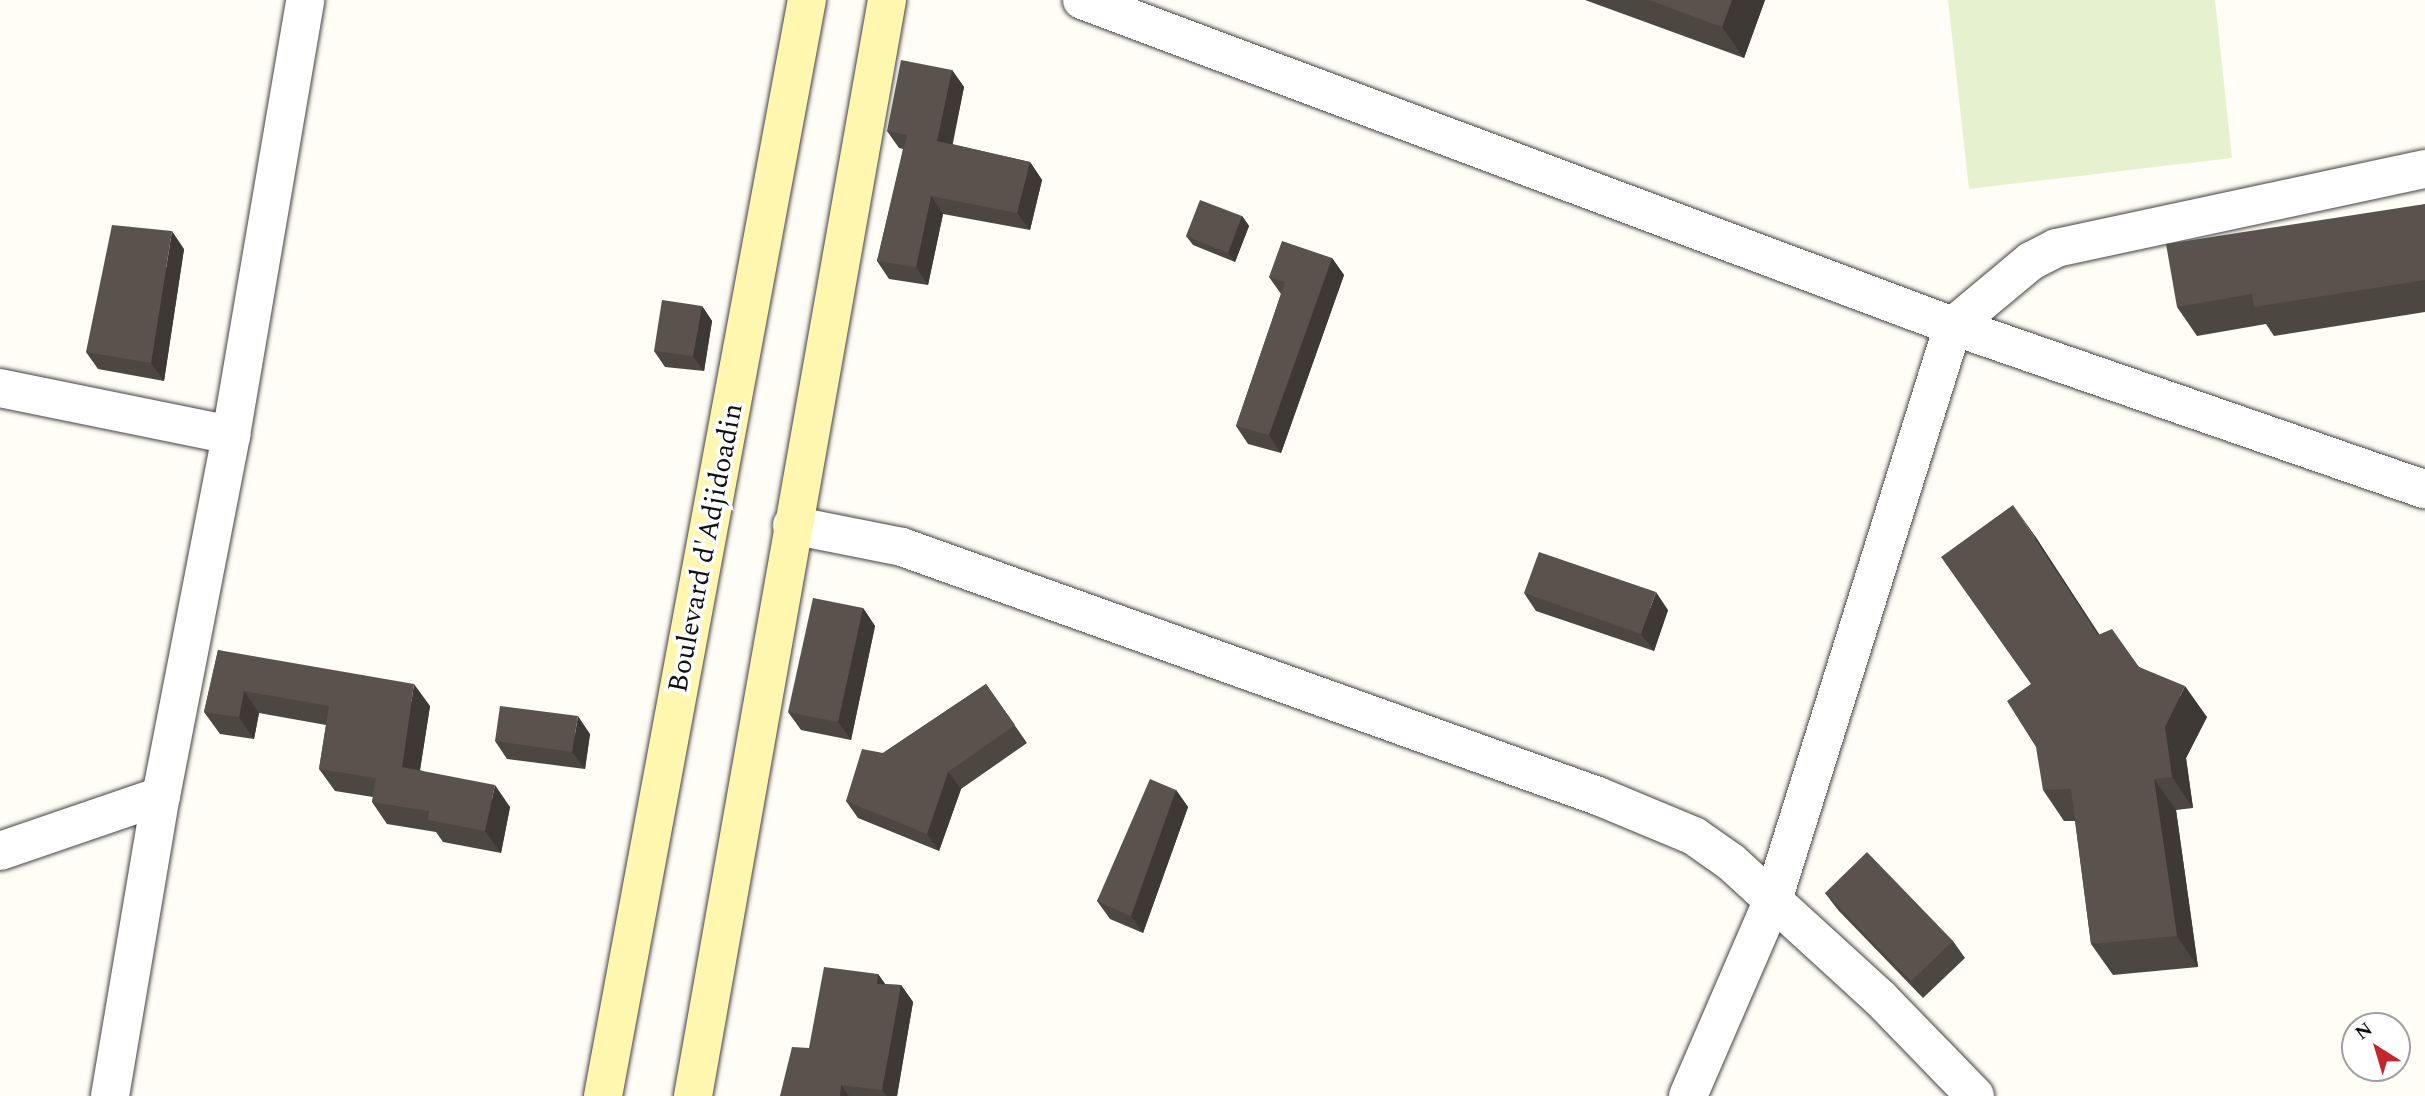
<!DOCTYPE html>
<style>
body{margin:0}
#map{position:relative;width:2425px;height:1096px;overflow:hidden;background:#fffdf5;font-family:Spectral,serif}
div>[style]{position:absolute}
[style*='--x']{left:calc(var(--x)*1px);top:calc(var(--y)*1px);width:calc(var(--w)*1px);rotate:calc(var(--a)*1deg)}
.pitch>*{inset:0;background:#e6f2cf}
.roads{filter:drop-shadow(0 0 2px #444) drop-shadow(0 0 2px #444)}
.street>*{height:38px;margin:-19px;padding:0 19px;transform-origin:19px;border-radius:19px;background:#fff}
.secondary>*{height:38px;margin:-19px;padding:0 19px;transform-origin:19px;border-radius:19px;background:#fff6b0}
.wall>*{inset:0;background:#4d4742}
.shaded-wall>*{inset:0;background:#3f3936}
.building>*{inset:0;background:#5a524d}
span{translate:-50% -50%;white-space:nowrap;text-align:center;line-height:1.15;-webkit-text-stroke:7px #fff;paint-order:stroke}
.street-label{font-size:28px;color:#111}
.north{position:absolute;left:2341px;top:1012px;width:70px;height:70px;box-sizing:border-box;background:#fff;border:2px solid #a0a0a0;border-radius:50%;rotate:323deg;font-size:19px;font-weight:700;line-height:28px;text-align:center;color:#111}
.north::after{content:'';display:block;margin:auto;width:24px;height:32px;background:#c4262e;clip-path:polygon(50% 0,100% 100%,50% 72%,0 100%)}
</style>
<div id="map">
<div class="pitch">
<i style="clip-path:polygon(1948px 0,2215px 0,2232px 158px,1969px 189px)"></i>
</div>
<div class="roads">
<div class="street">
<i style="--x:1082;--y:0;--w:930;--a:20.52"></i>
<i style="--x:1953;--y:326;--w:499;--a:19.1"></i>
<i style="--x:0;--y:388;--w:236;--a:11.5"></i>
<i style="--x:792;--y:525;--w:112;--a:11.3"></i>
<i style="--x:902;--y:547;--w:739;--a:19.69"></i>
<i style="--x:1598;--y:796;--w:104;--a:22.6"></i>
<i style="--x:1694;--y:836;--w:45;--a:35.1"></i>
<i style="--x:1731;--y:862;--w:203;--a:42.4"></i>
<i style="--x:1881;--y:999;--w:135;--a:45.9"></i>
<i style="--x:0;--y:851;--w:170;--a:-18.9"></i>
<i style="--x:110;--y:1096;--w:304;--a:-80.4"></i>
<i style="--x:161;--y:796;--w:368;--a:-79"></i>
<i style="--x:231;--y:435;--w:441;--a:-80.3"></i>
<i style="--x:1688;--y:1096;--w:214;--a:-66.6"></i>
<i style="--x:1773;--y:900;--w:602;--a:-72.59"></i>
<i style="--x:1953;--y:326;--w:102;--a:-39.8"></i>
<i style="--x:2031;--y:261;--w:28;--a:-27"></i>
<i style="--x:2056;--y:248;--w:377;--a:-12.1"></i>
</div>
<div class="secondary">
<i style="--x:603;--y:1096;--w:1115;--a:-79.46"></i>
<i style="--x:693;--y:1096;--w:1113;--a:-79.96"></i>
</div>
</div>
<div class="wall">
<i style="clip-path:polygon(1585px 0,1765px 0,1744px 58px)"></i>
<i style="clip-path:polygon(952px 70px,964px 87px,952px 144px,1030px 162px,1042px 180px,1030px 230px,943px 214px,928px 285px,889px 279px,877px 261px,903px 149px,899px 148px,887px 131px)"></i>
<i style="clip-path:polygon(2425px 204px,2425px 312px,2274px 336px,2266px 324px,2197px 336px,2177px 307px)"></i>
<i style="clip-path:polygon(1242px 216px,1249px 226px,1235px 262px,1193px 245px,1186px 236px)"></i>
<i style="clip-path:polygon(184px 249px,164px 381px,98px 369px,86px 352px)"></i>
<i style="clip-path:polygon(1332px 258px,1344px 275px,1281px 453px,1248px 444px,1236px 426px,1281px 294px,1269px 277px)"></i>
<i style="clip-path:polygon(702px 306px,712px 321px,704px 371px,665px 367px,654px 351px)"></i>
<i style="clip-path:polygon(2035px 536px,2099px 635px,2139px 667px,2207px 717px,2186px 758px,2193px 808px,2176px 810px,2198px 967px,2113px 975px,2091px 944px,2075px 821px,2064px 821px,2043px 790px)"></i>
<i style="clip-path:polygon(1524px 593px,1668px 610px,1654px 651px,1536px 611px)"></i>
<i style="clip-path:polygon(863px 608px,875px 626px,851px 740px,801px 730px,788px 712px)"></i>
<i style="clip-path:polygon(218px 650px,430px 706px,420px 770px,510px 807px,501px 853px,443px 842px,436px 832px,387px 824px,372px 802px,373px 797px,335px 791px,319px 769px,326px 725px,259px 713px,254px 739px,220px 734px,204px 712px)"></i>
<i style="clip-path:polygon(986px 684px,1027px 743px,961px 789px,939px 851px,858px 818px,846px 801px,883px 753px)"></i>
<i style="clip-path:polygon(590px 734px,585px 769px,507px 759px,495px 741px)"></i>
<i style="clip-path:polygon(1176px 790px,1188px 807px,1143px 933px,1110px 919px,1097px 901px)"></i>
<i style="clip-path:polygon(1825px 893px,1953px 941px,1965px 958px,1923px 998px,1838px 910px)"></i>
<i style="clip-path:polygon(878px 974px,885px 984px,901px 985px,913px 1002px,897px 1096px,780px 1096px,809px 1048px)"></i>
</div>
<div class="shaded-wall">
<i style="clip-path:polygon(1732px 0,1765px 0,1744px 58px,1722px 27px)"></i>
<i style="clip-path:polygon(952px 70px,964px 87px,950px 158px,937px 141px)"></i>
<i style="clip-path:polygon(1030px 162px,1042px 180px,1030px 230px,1017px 213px)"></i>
<i style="clip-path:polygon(931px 196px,943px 214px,928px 285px,916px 267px)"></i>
<i style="clip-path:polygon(1242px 216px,1249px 226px,1235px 262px,1228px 253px)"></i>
<i style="clip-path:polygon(172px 231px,184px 249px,164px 381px,151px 363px)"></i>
<i style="clip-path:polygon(1332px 258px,1344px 275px,1281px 453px,1269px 435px)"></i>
<i style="clip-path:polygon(702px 306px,712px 321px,704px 371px,693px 356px)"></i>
<i style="clip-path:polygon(2013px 505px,2035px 536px,2120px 666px,2098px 635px)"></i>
<i style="clip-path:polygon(1656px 592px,1668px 610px,1654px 651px,1641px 634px)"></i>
<i style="clip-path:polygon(863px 608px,875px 626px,851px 740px,838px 722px)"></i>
<i style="clip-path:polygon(414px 684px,430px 706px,417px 789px,402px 767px)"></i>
<i style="clip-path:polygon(2185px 686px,2207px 717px,2186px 758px,2193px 808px,2172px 777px,2165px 727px)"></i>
<i style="clip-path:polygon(244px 691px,259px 713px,254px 739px,239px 717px)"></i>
<i style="clip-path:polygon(578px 716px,590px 734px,585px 769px,572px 752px)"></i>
<i style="clip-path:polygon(948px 772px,961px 789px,939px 851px,927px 834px)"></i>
<i style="clip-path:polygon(2154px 779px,2176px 810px,2198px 967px,2177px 936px)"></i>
<i style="clip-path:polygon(495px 785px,510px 807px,501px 853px,485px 831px)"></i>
<i style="clip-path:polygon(1176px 790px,1188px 807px,1143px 933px,1131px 916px)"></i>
<i style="clip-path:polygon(878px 974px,890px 991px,877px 984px)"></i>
<i style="clip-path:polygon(901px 985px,913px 1002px,897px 1096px,887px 1096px,882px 1090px)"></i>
<i style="clip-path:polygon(841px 1085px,849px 1096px,840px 1096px)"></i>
</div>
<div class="building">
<i style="clip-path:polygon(1649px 0,1732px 0,1722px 27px)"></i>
<i style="clip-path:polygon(901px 60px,952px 70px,937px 141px,1030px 162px,1017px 213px,931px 196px,916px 267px,877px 261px,907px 135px,887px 131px)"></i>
<i style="clip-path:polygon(1200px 200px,1242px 216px,1228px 253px,1186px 236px)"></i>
<i style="clip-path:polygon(2425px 204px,2425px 280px,2254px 307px,2252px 294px,2177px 307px,2166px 244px)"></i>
<i style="clip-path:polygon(112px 225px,172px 231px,151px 363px,86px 352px)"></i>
<i style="clip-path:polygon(1282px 241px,1332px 258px,1269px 435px,1236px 426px,1285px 282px,1269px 277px)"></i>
<i style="clip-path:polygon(662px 300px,702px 306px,693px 356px,654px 351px)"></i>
<i style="clip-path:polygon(2013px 505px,2098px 635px,2112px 629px,2139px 667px,2185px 686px,2165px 727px,2172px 777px,2154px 779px,2177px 936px,2091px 944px,2071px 789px,2043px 790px,2036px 747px,2007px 701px,2031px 684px,1941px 557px)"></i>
<i style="clip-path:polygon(1539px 552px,1656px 592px,1641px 634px,1524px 593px)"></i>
<i style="clip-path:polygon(813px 598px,863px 608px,838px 722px,788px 712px)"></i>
<i style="clip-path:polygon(218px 650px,414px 684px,402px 767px,495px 785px,485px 831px,428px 820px,429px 811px,372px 802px,376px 778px,319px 769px,329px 706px,244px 691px,239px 717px,204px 712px)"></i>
<i style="clip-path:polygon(986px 684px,1015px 725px,948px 772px,927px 834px,846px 801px,862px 749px,883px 753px)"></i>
<i style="clip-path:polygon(500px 706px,578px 716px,572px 752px,495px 741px)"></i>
<i style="clip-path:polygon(1150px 779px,1176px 790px,1131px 916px,1097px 901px)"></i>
<i style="clip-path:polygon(1867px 852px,1953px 941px,1911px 981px,1825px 893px)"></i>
<i style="clip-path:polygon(824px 967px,878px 974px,877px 984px,901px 985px,882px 1090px,841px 1085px,840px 1096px,780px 1096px,792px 1047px,809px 1048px)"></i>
</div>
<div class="street-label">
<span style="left:706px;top:548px;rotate:-79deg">Boulevard d'Adjidoadin</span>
</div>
<div class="north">N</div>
</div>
